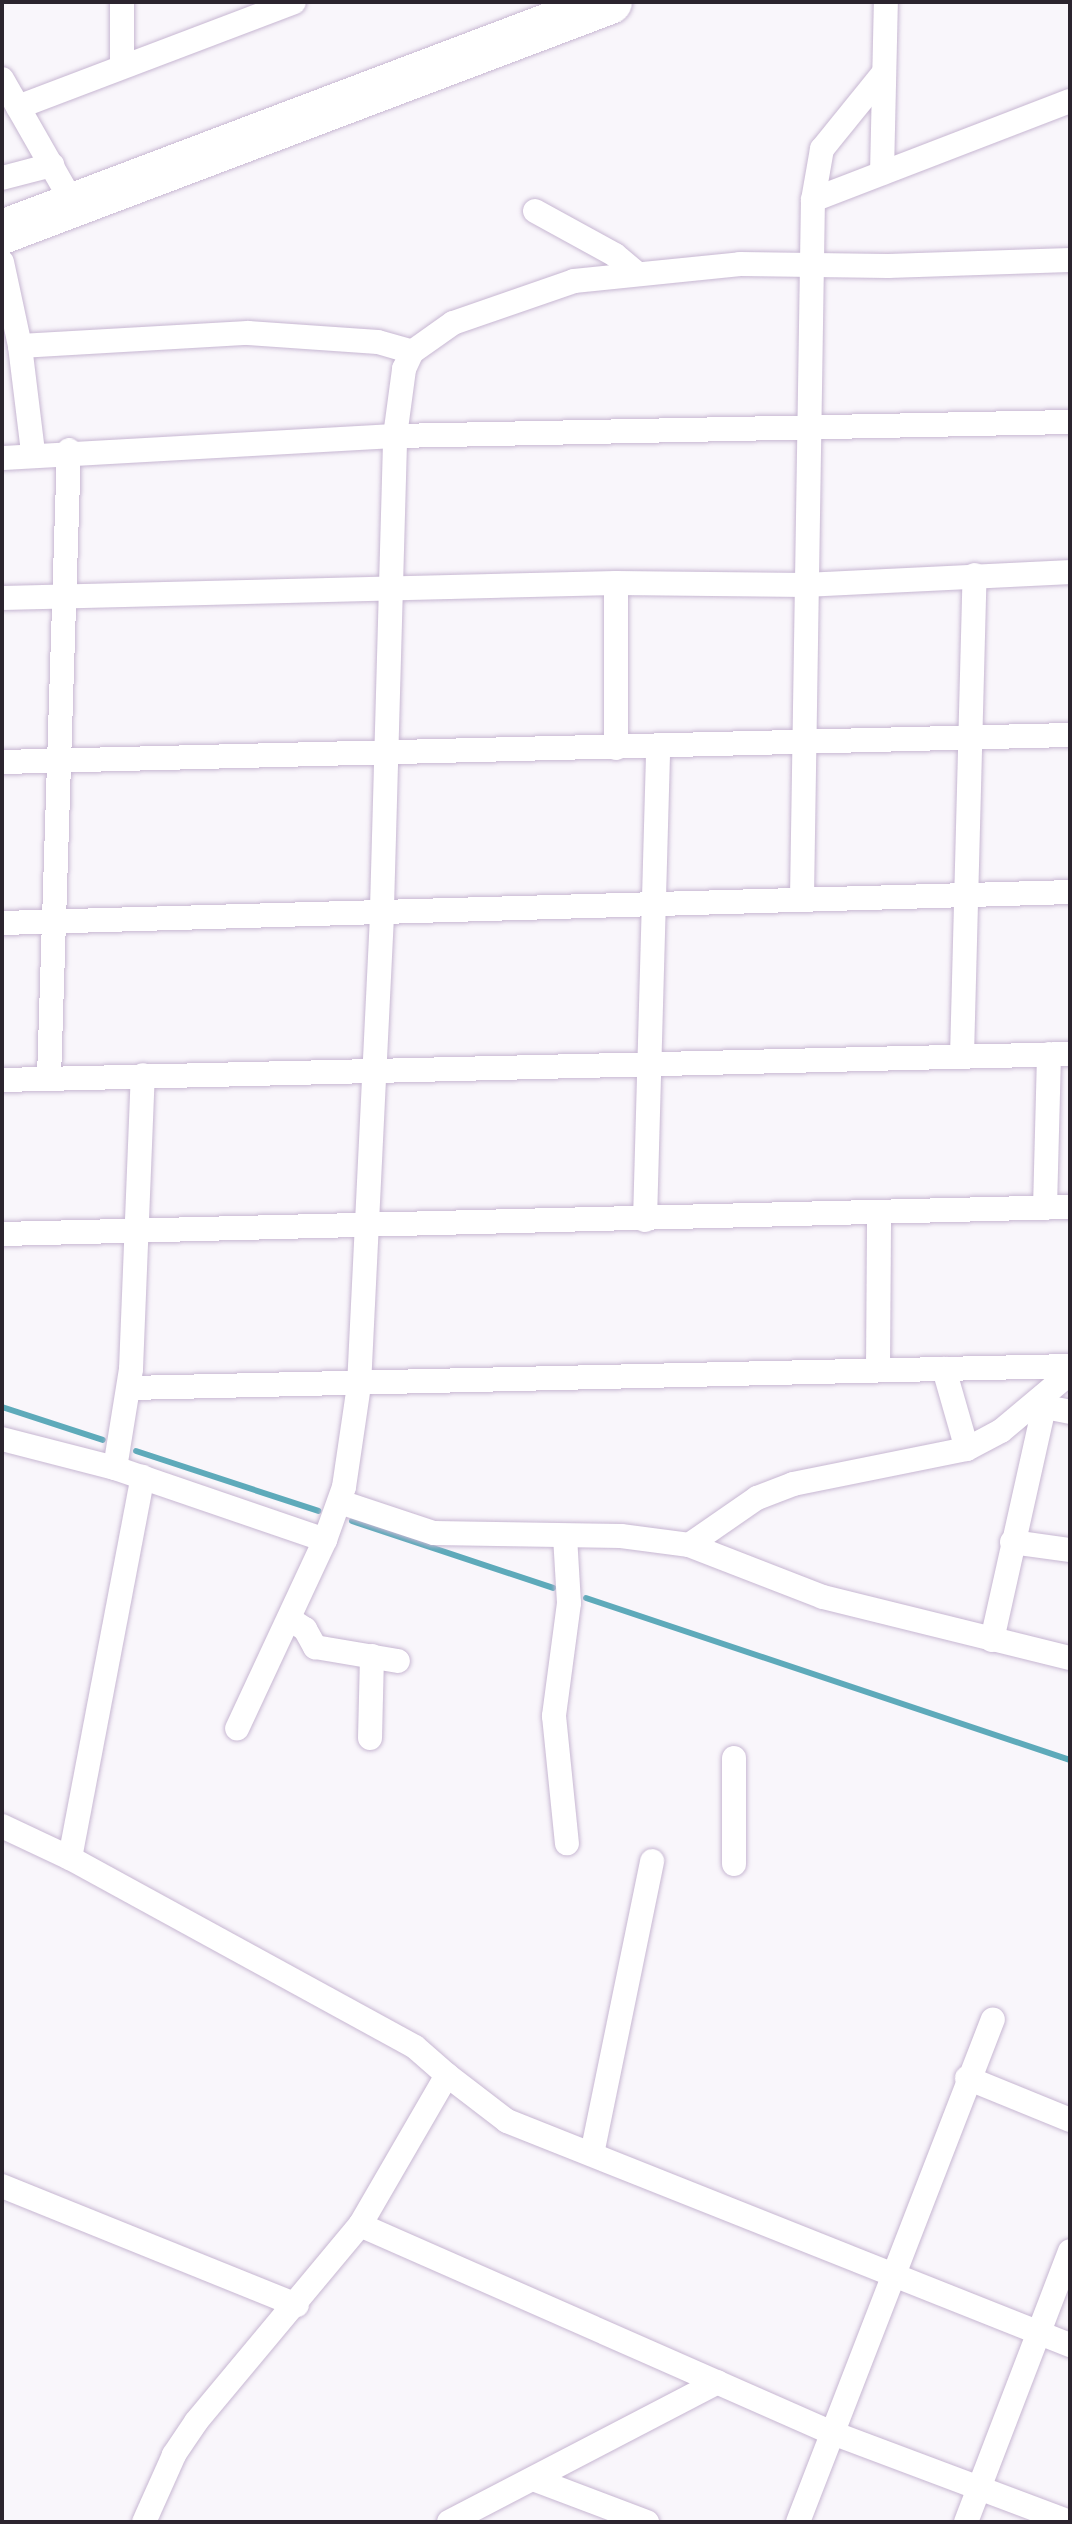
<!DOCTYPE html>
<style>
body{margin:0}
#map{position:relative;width:1072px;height:2524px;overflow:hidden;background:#f9f6fb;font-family:"PT Serif",serif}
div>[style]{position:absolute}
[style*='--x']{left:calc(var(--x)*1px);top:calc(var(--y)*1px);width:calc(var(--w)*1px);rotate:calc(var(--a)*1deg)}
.stream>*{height:6px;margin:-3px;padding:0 3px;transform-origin:3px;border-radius:3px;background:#5eaaba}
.roads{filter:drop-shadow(0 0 2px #c7b7d2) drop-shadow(0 0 2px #c7b7d2)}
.street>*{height:24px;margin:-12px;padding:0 12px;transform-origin:12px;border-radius:12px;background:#fff}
.highway>*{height:44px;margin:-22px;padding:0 22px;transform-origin:22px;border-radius:22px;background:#fff}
span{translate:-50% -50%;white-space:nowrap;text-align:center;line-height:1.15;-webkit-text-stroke:7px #f9f6fb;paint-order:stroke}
.frame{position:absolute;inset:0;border:4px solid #2b242e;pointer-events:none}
</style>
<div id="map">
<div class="stream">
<i style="--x:2;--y:1407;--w:106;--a:18.1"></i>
<i style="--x:136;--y:1451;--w:192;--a:18.2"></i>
<i style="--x:352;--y:1521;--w:212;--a:18.4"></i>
<i style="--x:586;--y:1598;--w:510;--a:18.51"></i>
</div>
<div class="roads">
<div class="street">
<i style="--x:122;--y:2;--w:61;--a:90"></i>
<i style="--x:2;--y:79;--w:145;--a:60.3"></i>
<i style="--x:18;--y:107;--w:295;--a:-20.8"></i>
<i style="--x:882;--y:173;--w:171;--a:-88.7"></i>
<i style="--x:2;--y:178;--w:52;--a:-14.6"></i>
<i style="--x:813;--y:200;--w:275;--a:-21.1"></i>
<i style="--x:535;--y:211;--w:91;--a:28.8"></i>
<i style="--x:615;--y:255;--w:26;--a:40"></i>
<i style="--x:2;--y:262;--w:86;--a:77.9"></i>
<i style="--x:20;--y:346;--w:107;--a:83"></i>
<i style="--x:20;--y:346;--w:228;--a:-3.3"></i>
<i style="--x:248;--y:333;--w:130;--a:4"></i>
<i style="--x:378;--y:342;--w:35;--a:16"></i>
<i style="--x:2;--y:458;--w:394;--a:-3.2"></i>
<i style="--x:395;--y:436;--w:675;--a:-1.19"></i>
<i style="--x:616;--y:583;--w:165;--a:90"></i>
<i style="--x:2;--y:598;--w:614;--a:-1.4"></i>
<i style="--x:616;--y:583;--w:190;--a:0.6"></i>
<i style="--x:806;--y:585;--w:264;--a:-2.8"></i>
<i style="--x:2;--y:762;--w:1068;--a:-1.45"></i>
<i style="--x:802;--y:898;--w:698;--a:-89.1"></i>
<i style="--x:813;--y:200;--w:52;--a:-80"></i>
<i style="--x:822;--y:149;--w:95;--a:-51"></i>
<i style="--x:2;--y:923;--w:1068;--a:-1.66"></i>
<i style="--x:962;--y:1056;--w:481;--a:-88.5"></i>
<i style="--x:49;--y:1078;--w:628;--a:-88.18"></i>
<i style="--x:2;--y:1080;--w:1068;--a:-1.39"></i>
<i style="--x:1045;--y:1208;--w:154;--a:-88.5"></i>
<i style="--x:645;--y:1220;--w:474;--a:-88.4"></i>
<i style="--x:2;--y:1234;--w:1068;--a:-1.45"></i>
<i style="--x:944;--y:1369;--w:83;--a:74"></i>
<i style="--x:878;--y:1370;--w:158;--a:-89.6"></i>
<i style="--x:130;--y:1388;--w:940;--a:-1.34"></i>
<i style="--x:1035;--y:1405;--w:36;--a:11"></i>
<i style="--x:2;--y:1439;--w:117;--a:14.4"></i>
<i style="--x:115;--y:1468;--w:222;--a:18.9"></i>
<i style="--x:325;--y:1540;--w:208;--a:115"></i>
<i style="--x:115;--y:1468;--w:100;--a:-80.8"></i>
<i style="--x:131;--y:1369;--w:294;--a:-87.7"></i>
<i style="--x:340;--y:1502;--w:99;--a:18.3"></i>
<i style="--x:434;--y:1533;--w:187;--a:0.9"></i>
<i style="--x:621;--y:1536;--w:69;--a:7.5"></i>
<i style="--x:689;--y:1545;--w:144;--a:21.2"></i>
<i style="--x:823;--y:1597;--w:254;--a:13.9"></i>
<i style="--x:565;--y:1536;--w:67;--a:86.6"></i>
<i style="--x:569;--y:1603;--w:114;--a:97.6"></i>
<i style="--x:554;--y:1716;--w:128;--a:84.2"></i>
<i style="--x:325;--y:1540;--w:56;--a:-70.3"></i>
<i style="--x:344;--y:1487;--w:102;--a:-81.6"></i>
<i style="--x:359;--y:1386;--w:479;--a:-87.2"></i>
<i style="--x:382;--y:908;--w:472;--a:-88.4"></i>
<i style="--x:395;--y:436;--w:68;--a:-82.3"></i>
<i style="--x:404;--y:369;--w:19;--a:-65"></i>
<i style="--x:412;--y:352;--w:50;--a:-35.3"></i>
<i style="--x:453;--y:323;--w:128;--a:-19.1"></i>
<i style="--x:574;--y:281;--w:167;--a:-5.8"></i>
<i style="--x:740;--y:264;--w:148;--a:0.8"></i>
<i style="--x:888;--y:266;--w:182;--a:-1.9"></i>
<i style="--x:1012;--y:1542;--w:59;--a:7.9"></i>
<i style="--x:689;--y:1545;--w:83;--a:-34.7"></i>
<i style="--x:757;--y:1498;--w:39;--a:-21"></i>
<i style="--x:793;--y:1484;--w:177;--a:-11.4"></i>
<i style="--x:967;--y:1449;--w:38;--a:-28"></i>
<i style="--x:1001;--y:1431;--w:90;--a:-40"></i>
<i style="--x:291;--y:1620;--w:17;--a:33"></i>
<i style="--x:305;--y:1629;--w:21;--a:61"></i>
<i style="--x:315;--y:1647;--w:84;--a:9.6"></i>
<i style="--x:992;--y:1640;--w:239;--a:-77.4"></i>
<i style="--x:370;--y:1738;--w:82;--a:-88.6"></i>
<i style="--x:2;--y:1826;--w:75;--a:25.2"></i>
<i style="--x:70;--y:1858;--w:393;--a:28.7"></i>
<i style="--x:415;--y:2047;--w:43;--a:41.2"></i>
<i style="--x:447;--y:2075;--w:173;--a:120.1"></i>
<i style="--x:360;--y:2225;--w:256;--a:129.8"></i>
<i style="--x:196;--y:2422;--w:40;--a:124"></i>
<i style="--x:174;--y:2455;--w:73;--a:114.1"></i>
<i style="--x:70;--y:1858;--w:388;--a:-79.2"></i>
<i style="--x:734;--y:1864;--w:106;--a:-90"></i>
<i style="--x:447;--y:2075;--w:76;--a:37.5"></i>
<i style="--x:507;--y:2121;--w:606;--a:21.7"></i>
<i style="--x:967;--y:2078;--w:111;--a:22.2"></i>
<i style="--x:592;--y:2154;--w:299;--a:-78.4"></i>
<i style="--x:2;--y:2186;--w:318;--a:22"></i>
<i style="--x:360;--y:2225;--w:514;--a:23.77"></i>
<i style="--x:830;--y:2432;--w:256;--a:20.6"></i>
<i style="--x:533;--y:2479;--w:122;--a:20.7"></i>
<i style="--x:449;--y:2522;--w:303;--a:-27.5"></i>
<i style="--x:798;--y:2522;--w:539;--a:-68.81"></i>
<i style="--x:966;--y:2522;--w:290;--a:-69"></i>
</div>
<div class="highway">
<i style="--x:2;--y:232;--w:650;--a:-20.72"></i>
</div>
</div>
<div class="frame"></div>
</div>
